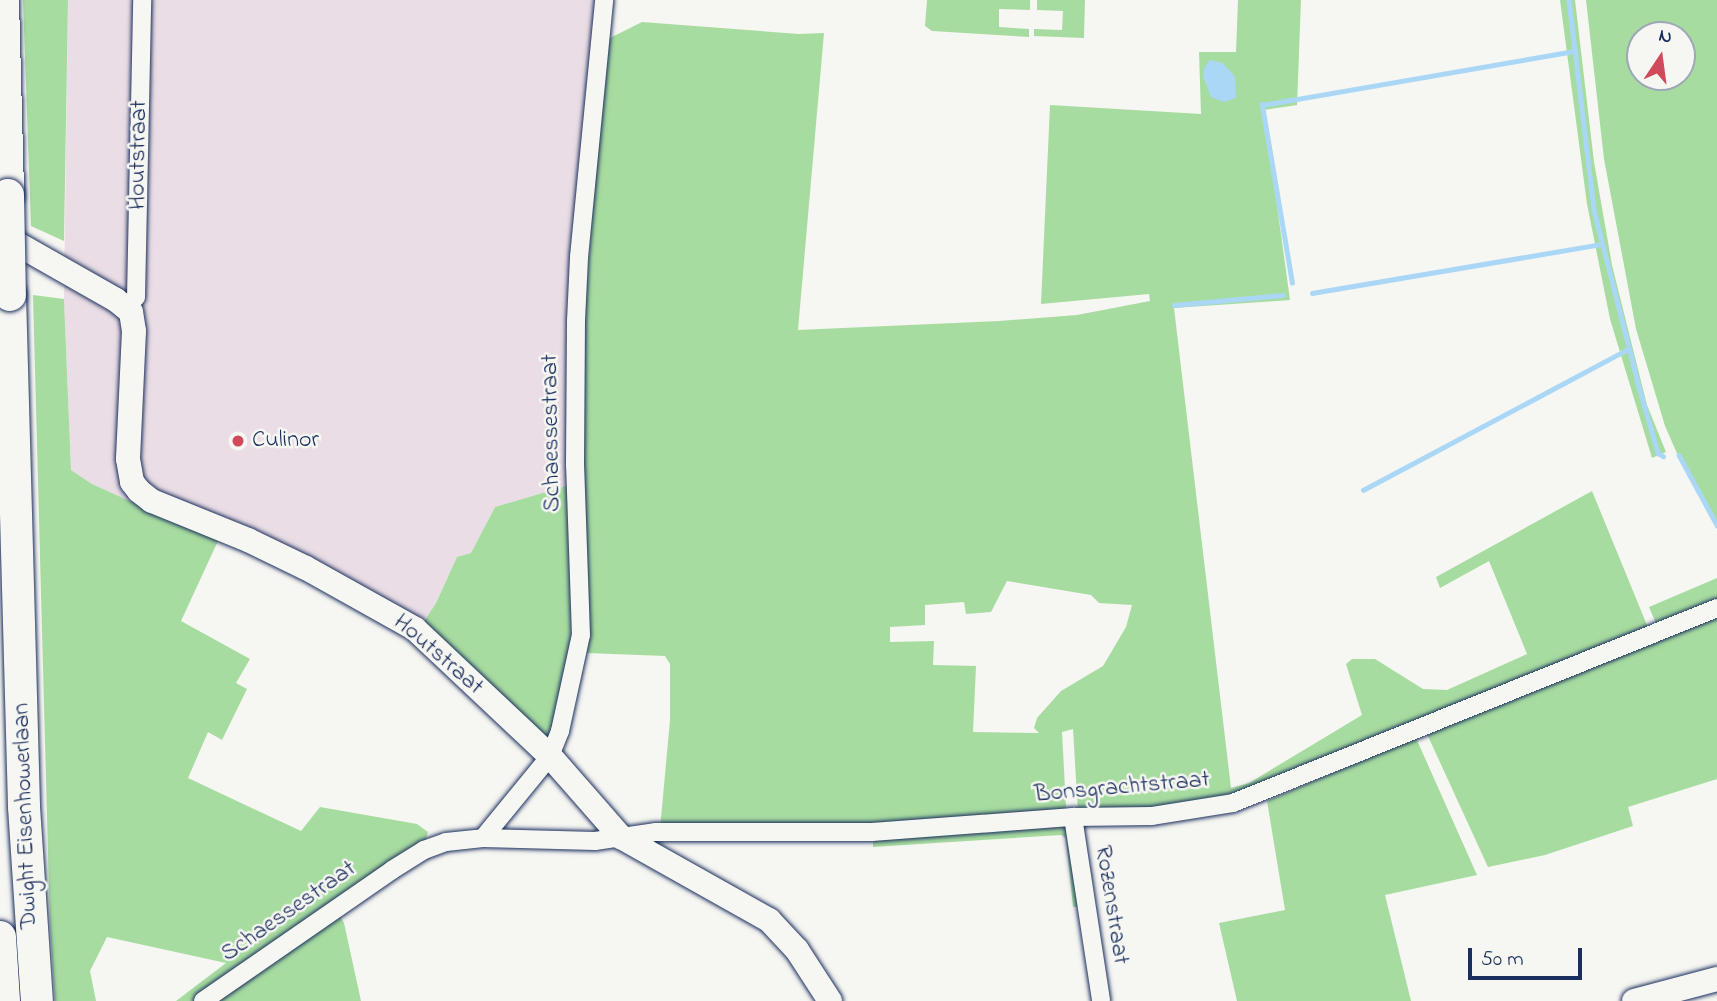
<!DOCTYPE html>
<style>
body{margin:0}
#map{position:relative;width:1717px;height:1001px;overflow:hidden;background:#f6f6f2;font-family:"Indie Flower",sans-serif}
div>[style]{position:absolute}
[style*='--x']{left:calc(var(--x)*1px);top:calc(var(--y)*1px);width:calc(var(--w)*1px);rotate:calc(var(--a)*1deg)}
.built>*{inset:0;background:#eadde5}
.green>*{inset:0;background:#a7dca0}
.water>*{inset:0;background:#aad7f6}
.stream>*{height:4.5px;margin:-2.25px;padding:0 2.25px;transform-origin:2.25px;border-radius:2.25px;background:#aad7f6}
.roads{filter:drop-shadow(0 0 2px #1b2f5e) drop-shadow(0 0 2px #1b2f5e)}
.street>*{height:18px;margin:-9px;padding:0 9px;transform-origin:9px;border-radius:9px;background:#f6f6f2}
.secondary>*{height:24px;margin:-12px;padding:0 12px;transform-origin:12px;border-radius:12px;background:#f6f6f2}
.highway>*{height:32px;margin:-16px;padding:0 16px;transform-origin:16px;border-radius:16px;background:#f6f6f2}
.bridges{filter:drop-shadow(0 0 2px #1b2f5e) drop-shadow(0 0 2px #1b2f5e)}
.highway-bridge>*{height:32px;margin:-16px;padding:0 16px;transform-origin:16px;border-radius:16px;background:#f6f6f2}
.dots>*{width:19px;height:19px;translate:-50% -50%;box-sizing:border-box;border:4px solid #f6f6f2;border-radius:50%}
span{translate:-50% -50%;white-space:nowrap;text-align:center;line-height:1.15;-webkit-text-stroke:5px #f6f6f2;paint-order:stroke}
.street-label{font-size:24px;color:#1b2f5e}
.poi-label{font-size:24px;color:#1b2f5e}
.left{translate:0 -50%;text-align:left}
.north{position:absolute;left:1626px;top:21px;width:70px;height:70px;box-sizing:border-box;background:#f6f6f2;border:2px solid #9ea6b7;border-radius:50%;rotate:13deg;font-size:19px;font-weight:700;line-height:28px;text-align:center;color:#1b2f5e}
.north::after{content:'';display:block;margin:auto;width:24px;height:32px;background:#d1495b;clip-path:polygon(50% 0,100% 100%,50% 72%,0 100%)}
.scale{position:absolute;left:1468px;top:948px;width:114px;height:32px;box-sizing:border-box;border:4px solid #1b2f5e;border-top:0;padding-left:9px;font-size:21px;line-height:24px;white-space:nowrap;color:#1b2f5e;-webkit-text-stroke:5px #f6f6f2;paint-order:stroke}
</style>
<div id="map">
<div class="built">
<i style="clip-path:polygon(68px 0,596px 0,568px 296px,569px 485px,495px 507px,471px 553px,457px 557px,436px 603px,423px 623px,401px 607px,311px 559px,228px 522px,218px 541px,92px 484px,71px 470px,64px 299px)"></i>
</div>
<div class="green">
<i style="clip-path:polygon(23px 0,68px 0,64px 241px,31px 226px)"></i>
<i style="clip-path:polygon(927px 0,1030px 0,1030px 10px,999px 9px,999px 27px,1029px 29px,1029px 37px,932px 31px,925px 26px)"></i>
<i style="clip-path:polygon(1037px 0,1085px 0,1084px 38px,1034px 36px,1034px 29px,1062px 30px,1063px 11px,1037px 10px)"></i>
<i style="clip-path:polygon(evenodd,1238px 0,1301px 0,1297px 105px,1264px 110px,1290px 300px,1174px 308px,1231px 788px,1249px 783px,1362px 715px,1346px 664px,1352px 659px,1375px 659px,1423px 689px,1447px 690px,1527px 654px,1489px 561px,1440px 588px,1436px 577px,1592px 491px,1649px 630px,1208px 804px,1078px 813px,1073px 729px,1062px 732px,1066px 807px,1063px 812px,874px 826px,660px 829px,670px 720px,670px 664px,665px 656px,587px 653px,582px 348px,606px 40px,642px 22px,799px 34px,824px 33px,798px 330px,999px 321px,1077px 315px,1150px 301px,1149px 294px,1041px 304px,1050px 105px,1201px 114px,1199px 52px,1236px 52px,1238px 0,1007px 581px,1091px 595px,1099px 603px,1132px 605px,1126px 627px,1103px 666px,1061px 691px,1037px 718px,1034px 728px,1039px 733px,973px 732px,976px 666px,933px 665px,934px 641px,890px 642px,890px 627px,925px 625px,925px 605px,964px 602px,966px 614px,991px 612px,1007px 581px)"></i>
<i style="clip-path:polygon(1560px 0,1575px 0,1594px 162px,1612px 265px,1647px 405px,1666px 452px,1652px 458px,1610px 319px,1587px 204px)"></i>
<i style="clip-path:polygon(evenodd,1586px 0,1717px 0,1717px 525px,1679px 458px,1665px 426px,1636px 329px,1604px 159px,1586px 0,1682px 35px,1682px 77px,1640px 77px,1640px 35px,1682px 35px)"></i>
<i style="clip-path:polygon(33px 295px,64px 299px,71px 470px,92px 484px,218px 541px,181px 621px,250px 659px,236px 683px,247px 689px,222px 740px,208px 732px,188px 778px,301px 831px,320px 807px,417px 824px,428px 832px,426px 839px,332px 903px,344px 923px,361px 1001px,176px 1001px,226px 963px,107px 937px,90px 971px,96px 1001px,55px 1001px,50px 927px)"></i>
<i style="clip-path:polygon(569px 485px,571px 641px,560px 707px,549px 735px,541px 737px,423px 623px,436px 603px,457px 557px,471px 553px,495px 507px)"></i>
<i style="clip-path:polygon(1717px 578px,1717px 602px,1657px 626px,1649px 607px)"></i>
<i style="clip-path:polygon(1717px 613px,1717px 779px,1628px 807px,1633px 826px,1545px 855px,1488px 867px,1427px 734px)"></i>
<i style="clip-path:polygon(1416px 738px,1477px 875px,1385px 895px,1411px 1001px,1237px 1001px,1219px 923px,1285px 910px,1267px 801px)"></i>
<i style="clip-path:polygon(1060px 825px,1067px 829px,1078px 907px,1073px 907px,1066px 838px,1061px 835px,873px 847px,873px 839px)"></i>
</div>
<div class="water">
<i style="clip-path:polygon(1210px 60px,1223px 63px,1235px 77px,1236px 98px,1224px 102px,1211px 97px,1203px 76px,1204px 68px)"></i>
</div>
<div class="stream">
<i style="--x:1569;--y:0;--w:211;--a:83.2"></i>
<i style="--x:1594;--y:210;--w:183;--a:75.7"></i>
<i style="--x:1639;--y:387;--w:69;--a:73.9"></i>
<i style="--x:1658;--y:453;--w:6;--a:31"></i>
<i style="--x:1292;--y:283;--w:181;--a:-99.6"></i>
<i style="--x:1262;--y:105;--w:318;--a:-9.8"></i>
<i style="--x:1312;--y:293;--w:294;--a:-9.6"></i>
<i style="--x:1174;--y:305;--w:109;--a:-5.2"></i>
<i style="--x:1679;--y:455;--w:80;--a:61.5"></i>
<i style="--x:1363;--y:490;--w:300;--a:-28"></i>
</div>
<div class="roads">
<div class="street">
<i style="--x:127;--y:307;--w:13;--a:-48"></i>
<i style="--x:136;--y:297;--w:297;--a:-88.8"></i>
<i style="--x:1073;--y:817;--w:186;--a:81.3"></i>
<i style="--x:483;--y:838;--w:106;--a:-50.7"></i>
<i style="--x:550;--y:756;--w:27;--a:-68"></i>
<i style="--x:560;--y:731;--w:98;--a:-77.7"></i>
<i style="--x:581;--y:635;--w:170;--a:-92"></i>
<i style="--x:575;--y:465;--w:144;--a:-89.6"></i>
<i style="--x:576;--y:321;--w:64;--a:-87.3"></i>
<i style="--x:579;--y:257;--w:258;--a:-84.4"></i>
<i style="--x:203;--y:1001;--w:230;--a:-34.7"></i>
<i style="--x:392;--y:870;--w:38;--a:-32"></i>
<i style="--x:424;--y:850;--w:23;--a:-20"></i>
<i style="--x:446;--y:842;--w:37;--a:-6"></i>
<i style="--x:483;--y:838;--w:112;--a:1.5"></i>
<i style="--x:595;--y:841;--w:62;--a:-8.4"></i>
<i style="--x:656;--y:832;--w:216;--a:0"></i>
<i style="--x:872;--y:832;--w:202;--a:-4.3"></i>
<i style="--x:1073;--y:817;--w:79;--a:-0.7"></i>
<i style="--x:1152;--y:816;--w:82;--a:-9.1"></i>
<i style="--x:1233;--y:803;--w:522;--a:-21.94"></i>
</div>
<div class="secondary">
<i style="--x:0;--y:234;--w:133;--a:29.6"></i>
<i style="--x:116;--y:300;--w:19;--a:39"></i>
<i style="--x:131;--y:312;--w:19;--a:81"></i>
<i style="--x:134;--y:331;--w:128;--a:92.7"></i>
<i style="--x:128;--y:459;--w:23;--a:80"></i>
<i style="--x:132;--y:482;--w:11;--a:52"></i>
<i style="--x:139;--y:491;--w:16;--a:38"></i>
<i style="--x:152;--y:501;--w:104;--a:22.1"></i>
<i style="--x:248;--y:540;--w:64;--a:25.8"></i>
<i style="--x:306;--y:568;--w:125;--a:29.2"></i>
<i style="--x:415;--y:629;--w:185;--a:43.3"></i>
<i style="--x:550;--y:756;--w:108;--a:48.8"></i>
<i style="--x:621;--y:837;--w:170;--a:29.3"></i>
<i style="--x:769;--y:920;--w:41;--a:47"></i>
<i style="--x:797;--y:950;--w:61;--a:57.1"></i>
<i style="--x:1634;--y:1001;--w:86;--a:-14.8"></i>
</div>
<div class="highway">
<i style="--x:3;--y:0;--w:195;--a:88.5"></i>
<i style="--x:10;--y:295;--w:512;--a:88.43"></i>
<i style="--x:24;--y:807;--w:194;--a:86.2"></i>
<i style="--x:0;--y:937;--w:64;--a:86.4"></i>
</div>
</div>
<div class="bridges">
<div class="highway-bridge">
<i style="--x:8;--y:195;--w:100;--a:88.9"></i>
</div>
</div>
<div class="dots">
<i style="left:238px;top:441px;background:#d1495b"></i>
</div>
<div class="street-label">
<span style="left:139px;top:155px;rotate:-89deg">Houtstraat</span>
<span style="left:552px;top:433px;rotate:-91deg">Schaessestraat</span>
<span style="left:438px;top:655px;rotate:41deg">Houtstraat</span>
<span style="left:1122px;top:788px;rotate:-5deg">Bonsgrachtstraat</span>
<span style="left:26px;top:816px;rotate:-92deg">Dwight Eisenhowerlaan</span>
<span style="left:1111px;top:905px;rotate:81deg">Rozenstraat</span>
<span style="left:289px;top:912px;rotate:-35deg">Schaessestraat</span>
</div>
<div class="poi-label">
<span class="left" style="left:252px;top:441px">Culinor</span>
</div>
<div class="north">N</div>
<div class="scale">50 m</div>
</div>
